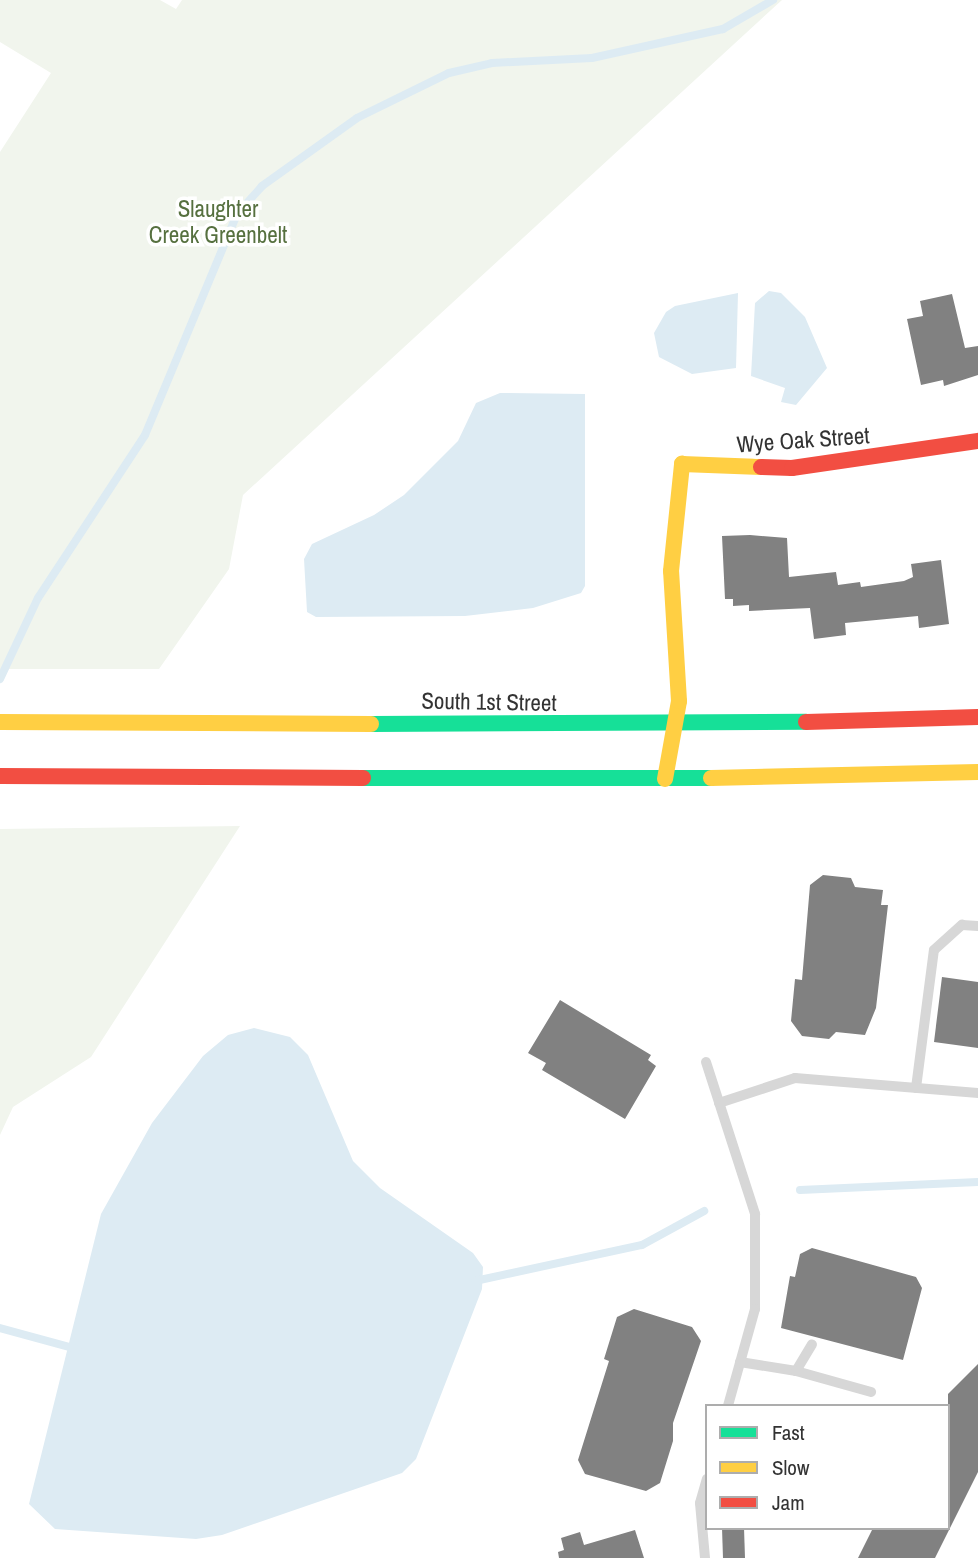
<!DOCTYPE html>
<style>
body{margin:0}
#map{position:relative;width:978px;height:1558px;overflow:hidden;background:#fff;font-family:"Archivo Narrow",sans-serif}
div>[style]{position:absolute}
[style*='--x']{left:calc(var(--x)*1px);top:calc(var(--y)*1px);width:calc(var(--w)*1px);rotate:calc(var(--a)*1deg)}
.green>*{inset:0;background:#f1f5ed}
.water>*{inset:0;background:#ddebf3}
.stream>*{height:8px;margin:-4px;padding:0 4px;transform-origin:4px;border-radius:4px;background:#ddebf3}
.building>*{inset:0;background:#818181}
.lane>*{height:10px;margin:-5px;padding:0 5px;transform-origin:5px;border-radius:5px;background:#d7d7d7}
.fast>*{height:16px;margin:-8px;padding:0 8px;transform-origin:8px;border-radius:8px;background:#16e098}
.slow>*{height:16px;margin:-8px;padding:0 8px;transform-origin:8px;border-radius:8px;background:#ffcf43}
.jam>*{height:16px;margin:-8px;padding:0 8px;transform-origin:8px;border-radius:8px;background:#f24e42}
span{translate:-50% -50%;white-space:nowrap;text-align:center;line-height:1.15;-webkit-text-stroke:7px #fff;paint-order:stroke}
.park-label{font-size:23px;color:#56703f}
.street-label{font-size:23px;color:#333}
.legend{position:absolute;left:705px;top:1404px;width:245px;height:126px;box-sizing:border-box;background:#fff;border:2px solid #adadad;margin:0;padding:9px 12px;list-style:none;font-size:21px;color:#333}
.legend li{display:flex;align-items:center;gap:14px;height:35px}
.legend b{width:35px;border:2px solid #adadad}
</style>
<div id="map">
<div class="green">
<i style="clip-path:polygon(0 0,160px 0,176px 9px,182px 0,782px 0,243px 495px,229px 569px,159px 669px,0 669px,0 152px,51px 73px,0 42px)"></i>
<i style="clip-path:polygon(240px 826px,91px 1057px,13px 1107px,0 1135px,0 829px)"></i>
</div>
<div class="water">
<i style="clip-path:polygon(769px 291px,781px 293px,805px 317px,827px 368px,796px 405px,781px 402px,785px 388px,751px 376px,755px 303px)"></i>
<i style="clip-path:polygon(738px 293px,736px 368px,692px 374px,659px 357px,654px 333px,666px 312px,675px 306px)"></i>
<i style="clip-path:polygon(500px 393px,585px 394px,585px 586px,581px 593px,533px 608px,465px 616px,316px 617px,307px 612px,304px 559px,312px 544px,374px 515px,404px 495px,458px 441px,476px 403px)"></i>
<i style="clip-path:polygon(254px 1028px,290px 1037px,308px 1055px,353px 1161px,380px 1188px,473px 1253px,483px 1267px,482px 1289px,416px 1459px,402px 1473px,222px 1535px,196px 1539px,55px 1529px,29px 1504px,101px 1214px,152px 1123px,203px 1056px,228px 1035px)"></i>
</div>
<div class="stream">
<i style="--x:0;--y:679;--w:89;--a:-64.9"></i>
<i style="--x:38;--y:598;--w:195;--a:-56.7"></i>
<i style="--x:145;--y:435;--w:239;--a:-67.4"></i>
<i style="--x:237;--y:214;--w:38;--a:-48"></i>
<i style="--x:262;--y:186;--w:117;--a:-35.6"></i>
<i style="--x:357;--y:118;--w:102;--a:-26.1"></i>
<i style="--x:449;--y:73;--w:44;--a:-13.1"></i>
<i style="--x:492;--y:63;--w:100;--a:-2.9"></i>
<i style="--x:592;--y:58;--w:134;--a:-12.5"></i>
<i style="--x:723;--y:29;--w:58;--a:-30.1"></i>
<i style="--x:800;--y:1190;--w:178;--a:-2.6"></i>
<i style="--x:475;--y:1281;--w:171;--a:-12.2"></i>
<i style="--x:642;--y:1245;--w:71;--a:-28.7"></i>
<i style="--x:0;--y:1328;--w:80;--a:15.3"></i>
</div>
<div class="building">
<i style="clip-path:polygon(952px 294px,965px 348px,978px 346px,978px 375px,944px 386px,943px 380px,921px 385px,907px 319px,923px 316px,920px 301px)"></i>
<i style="clip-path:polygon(750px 535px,787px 538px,789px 577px,836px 572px,838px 585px,860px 582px,861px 587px,904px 581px,913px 577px,911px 564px,941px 560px,949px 624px,919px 628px,918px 616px,845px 623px,846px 635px,814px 639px,810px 608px,749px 611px,749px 605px,733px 606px,733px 599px,725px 599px,722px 536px)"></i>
<i style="clip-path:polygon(823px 875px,851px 878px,855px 887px,883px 890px,881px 905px,888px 905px,876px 1008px,865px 1035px,836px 1032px,829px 1039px,802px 1036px,791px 1021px,795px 979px,802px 980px,810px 885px)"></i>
<i style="clip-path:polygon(942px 977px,978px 982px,978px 1048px,934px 1042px)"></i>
<i style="clip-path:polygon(560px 1000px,651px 1055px,648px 1060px,656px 1066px,625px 1119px,542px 1070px,546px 1063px,528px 1053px)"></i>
<i style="clip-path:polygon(812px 1248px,916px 1277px,922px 1288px,903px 1360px,781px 1328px,790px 1276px,795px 1277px,800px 1254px)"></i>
<i style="clip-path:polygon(634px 1309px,692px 1327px,701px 1341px,673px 1423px,673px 1441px,660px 1483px,646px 1491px,585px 1474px,578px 1460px,609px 1361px,604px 1359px,617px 1317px)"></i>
<i style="clip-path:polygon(978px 1364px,978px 1472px,935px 1558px,858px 1558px,873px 1528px,948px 1528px,948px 1394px)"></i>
<i style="clip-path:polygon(722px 1528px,744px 1528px,745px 1558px,723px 1558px)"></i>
<i style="clip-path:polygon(635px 1530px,644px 1558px,559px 1558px,558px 1552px,564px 1550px,561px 1538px,580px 1532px,584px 1545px)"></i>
</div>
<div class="lane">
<i style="--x:706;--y:1062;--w:160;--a:72.1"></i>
<i style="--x:755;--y:1214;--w:95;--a:90"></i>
<i style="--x:755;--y:1309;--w:101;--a:105.6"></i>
<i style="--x:916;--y:1088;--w:139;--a:-82.6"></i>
<i style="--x:934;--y:950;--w:38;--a:-42"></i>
<i style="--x:962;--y:925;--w:16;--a:4"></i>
<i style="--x:719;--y:1103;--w:80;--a:-18.2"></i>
<i style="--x:795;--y:1078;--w:184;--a:4.7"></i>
<i style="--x:740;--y:1362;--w:57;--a:9.1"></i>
<i style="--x:796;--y:1371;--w:31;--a:-59"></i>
<i style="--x:796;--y:1371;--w:78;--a:15.6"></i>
<i style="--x:705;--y:1558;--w:55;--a:-95.2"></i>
<i style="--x:700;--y:1503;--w:25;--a:-74"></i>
</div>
<div class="fast">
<i style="--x:371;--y:724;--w:435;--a:-0.3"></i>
<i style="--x:363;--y:778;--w:348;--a:0"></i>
</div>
<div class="slow">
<i style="--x:0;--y:722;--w:371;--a:0.3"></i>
<i style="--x:711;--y:778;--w:267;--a:-1.3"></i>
<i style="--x:665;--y:779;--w:79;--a:-79.8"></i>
<i style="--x:679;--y:701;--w:130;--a:-93.5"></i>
<i style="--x:671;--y:571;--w:108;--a:-84.1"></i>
<i style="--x:682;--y:464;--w:79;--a:2.2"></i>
</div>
<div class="jam">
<i style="--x:761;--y:467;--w:31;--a:2"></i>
<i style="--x:792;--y:468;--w:188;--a:-8.3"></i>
<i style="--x:806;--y:722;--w:172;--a:-1.7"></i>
<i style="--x:0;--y:776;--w:363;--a:0.3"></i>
</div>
<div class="park-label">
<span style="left:218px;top:222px">Slaughter<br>Creek Greenbelt</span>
</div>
<div class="street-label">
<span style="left:803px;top:440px;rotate:-4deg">Wye Oak Street</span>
<span style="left:489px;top:702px;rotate:1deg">South 1st Street</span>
</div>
<ul class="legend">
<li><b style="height:9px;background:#16e098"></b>Fast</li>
<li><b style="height:9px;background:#ffcf43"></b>Slow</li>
<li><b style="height:9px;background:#f24e42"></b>Jam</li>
</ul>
</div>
